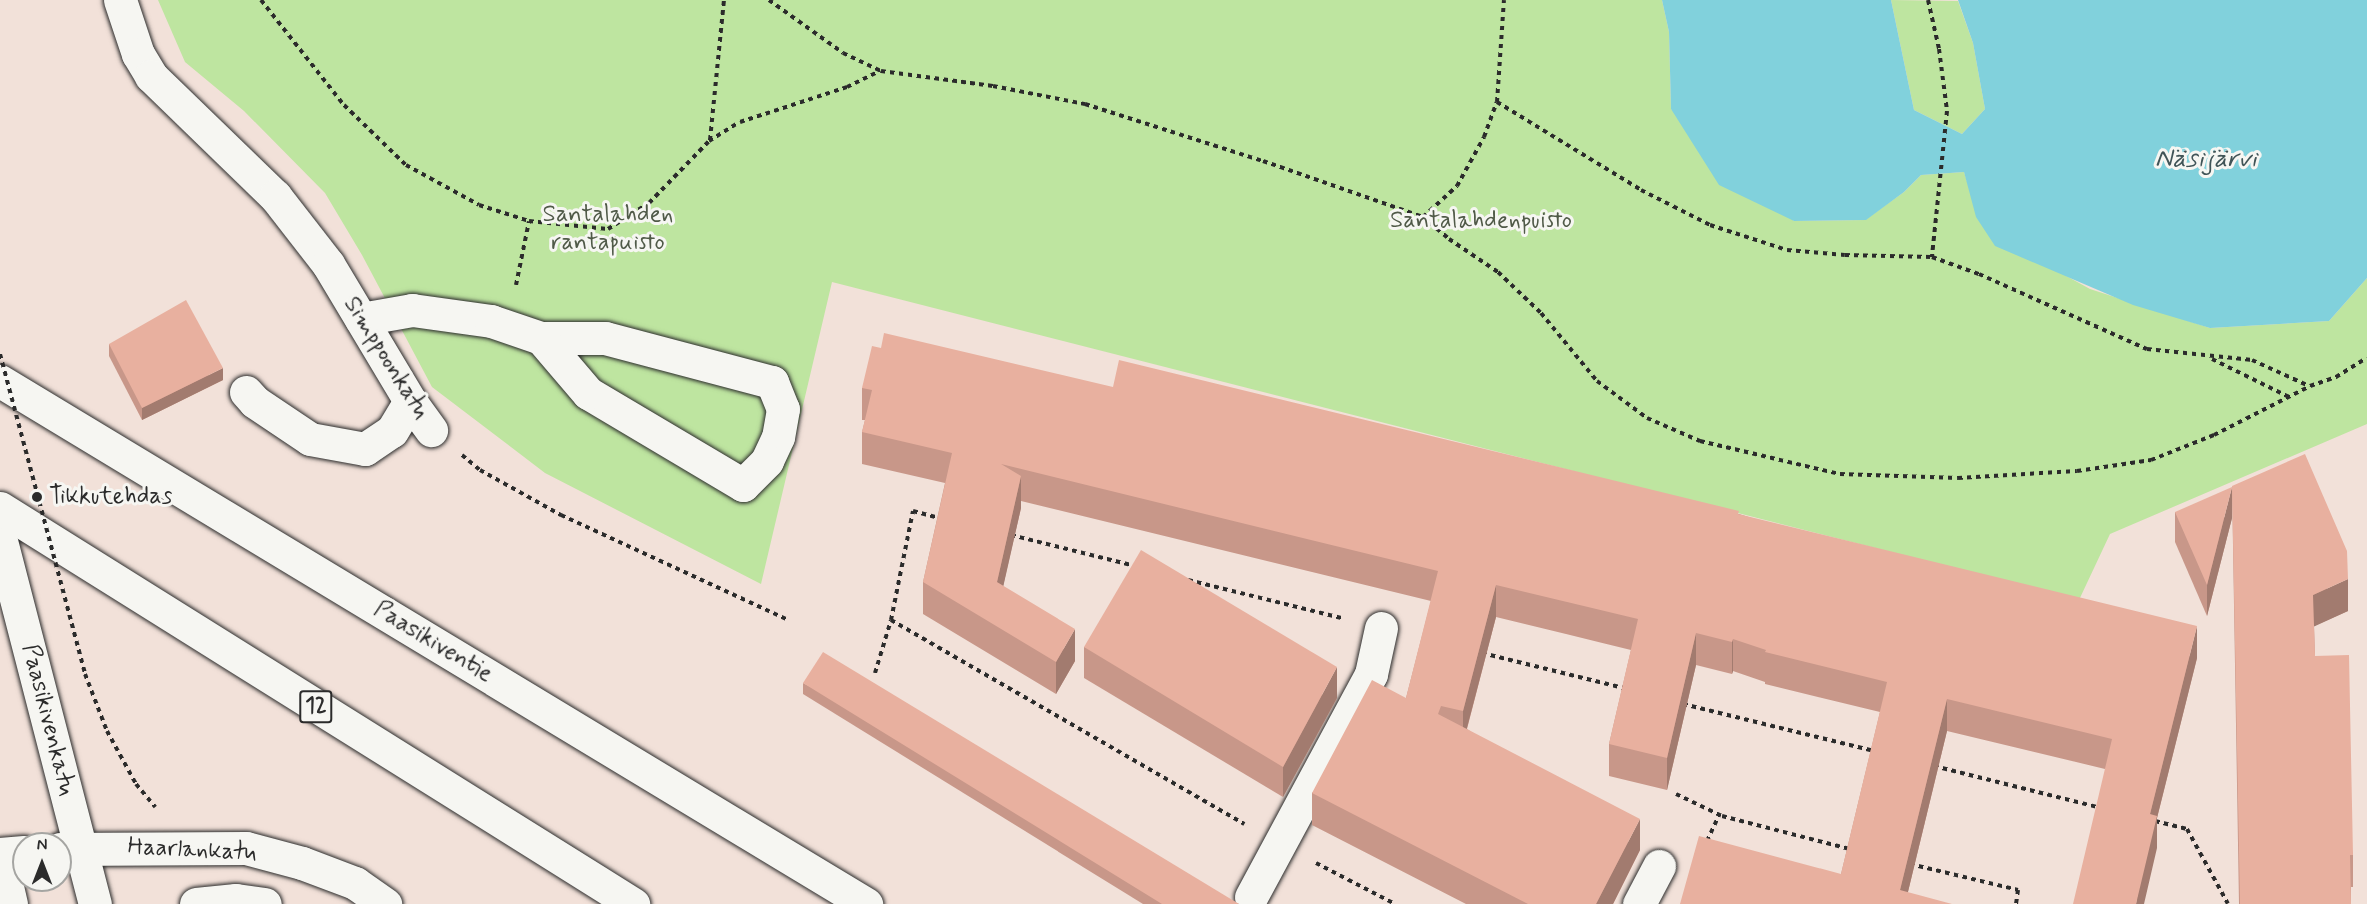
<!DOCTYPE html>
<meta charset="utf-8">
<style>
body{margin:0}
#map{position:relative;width:2367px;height:904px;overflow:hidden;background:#f2e1d9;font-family:Mynerve,sans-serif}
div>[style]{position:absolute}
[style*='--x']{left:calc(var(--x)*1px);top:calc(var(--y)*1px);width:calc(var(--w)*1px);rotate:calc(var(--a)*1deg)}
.green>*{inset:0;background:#bee5a0}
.water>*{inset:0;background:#81d1dc}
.path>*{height:4px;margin-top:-2px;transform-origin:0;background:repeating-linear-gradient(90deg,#2b2b2b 0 4.5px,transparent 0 9px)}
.roads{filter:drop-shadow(0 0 2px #2b2b2b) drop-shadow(0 0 2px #2b2b2b)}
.minor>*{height:33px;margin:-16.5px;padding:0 16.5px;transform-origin:16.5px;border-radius:16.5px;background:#f6f6f2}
.major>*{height:33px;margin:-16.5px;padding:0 16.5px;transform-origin:16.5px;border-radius:16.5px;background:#f6f6f2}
.highway>*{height:33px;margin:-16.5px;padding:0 16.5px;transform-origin:16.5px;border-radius:16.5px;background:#f6f6f2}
.path-bridge>*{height:4px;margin-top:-2px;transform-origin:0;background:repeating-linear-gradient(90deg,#2b2b2b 0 4.5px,transparent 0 9px)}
.wall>*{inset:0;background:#c89789}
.shaded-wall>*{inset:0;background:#a27b6f}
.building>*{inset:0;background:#e8b09f}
.dots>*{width:16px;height:16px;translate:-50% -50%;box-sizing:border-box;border:3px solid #f6f6f2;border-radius:50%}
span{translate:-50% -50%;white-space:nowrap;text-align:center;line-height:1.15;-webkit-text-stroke:6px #f6f6f2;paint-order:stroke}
.shield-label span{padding:2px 4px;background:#f6f6f2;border:2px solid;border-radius:4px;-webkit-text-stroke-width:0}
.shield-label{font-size:22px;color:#2b2b2b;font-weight:700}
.park-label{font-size:24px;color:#505a48}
.street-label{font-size:24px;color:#2b2b2b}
.poi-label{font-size:24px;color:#2b2b2b}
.left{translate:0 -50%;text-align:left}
.water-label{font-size:26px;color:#405457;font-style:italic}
.north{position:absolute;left:12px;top:832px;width:60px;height:60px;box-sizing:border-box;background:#f6f6f2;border:2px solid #a5a5a2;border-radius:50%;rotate:0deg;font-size:16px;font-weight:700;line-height:24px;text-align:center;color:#2b2b2b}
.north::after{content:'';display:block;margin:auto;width:21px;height:27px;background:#2b2b2b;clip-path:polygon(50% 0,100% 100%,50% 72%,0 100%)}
</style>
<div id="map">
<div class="green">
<i style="clip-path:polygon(158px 0,1662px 0,1669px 32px,1671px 109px,1794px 221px,1865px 220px,1904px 192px,1921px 175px,1964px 172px,1971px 194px,2050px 267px,2090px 289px,2210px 328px,2329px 321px,2367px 278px,2367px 424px,2110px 534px,2079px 600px,832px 282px,761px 584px,545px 473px,432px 387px,362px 255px,325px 193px,244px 111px,185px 62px)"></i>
<i style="clip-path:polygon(1891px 0,1958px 1px,1973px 43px,1985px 109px,1962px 134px,1914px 110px)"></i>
</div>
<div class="water">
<i style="clip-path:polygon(1662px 0,1891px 0,1914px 110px,1962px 134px,1985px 109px,1973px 43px,1958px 0,2367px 0,2367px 278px,2329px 321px,2210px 328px,2133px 305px,1995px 246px,1976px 217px,1964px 172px,1921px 175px,1904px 192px,1866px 220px,1794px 221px,1719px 185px,1671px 109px,1669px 32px)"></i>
</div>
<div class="path">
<i style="--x:261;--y:0;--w:134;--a:51.7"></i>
<i style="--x:344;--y:105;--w:86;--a:44.1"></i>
<i style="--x:406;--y:165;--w:83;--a:28.7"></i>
<i style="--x:479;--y:205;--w:52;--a:17.7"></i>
<i style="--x:529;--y:221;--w:79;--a:5.8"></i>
<i style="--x:608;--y:229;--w:49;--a:-32.4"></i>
<i style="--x:649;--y:203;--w:86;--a:-45.9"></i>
<i style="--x:709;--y:141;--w:36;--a:-32"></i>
<i style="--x:740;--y:122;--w:113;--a:-18.1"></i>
<i style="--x:847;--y:87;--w:37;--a:-26"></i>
<i style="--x:769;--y:0;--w:91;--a:35.6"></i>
<i style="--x:843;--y:53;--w:42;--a:25.3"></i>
<i style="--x:881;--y:71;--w:113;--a:7.6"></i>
<i style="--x:993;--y:86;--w:94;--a:11.1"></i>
<i style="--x:1085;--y:104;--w:187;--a:17.8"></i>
<i style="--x:1263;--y:161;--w:170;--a:19.3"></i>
<i style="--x:1423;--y:217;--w:34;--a:40"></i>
<i style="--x:1449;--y:239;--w:59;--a:34"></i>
<i style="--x:1498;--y:272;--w:59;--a:43.6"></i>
<i style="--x:1541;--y:313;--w:88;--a:50.5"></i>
<i style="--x:1597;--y:381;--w:62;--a:36.5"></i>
<i style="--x:1647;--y:418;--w:58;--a:23.5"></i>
<i style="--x:1700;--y:441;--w:144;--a:13.3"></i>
<i style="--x:1840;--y:474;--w:118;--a:1.9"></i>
<i style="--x:1958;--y:478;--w:119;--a:-3.4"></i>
<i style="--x:2077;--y:471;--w:75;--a:-8.5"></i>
<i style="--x:2151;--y:460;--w:68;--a:-21.6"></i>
<i style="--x:2214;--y:435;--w:108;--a:-27"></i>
<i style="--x:2310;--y:386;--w:28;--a:-19"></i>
<i style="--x:2336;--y:377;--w:36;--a:-32"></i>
<i style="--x:1928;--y:0;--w:50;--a:77.3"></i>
<i style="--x:1939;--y:49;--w:63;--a:82.6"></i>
<i style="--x:1947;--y:111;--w:147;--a:95.9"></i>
<i style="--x:1497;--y:102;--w:169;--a:31.4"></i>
<i style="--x:1641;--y:190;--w:77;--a:26.9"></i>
<i style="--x:1710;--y:225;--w:81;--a:18"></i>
<i style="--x:1787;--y:250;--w:58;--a:4.9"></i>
<i style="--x:1845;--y:255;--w:87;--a:1.3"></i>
<i style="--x:1932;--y:257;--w:50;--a:19.9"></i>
<i style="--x:1979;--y:274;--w:184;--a:24.1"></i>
<i style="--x:2147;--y:349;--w:106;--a:6"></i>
<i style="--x:2252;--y:360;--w:63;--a:24.5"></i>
<i style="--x:710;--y:140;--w:141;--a:-84.3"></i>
<i style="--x:1423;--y:217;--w:46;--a:-42.4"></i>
<i style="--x:1457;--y:186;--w:56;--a:-61.1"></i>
<i style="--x:1484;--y:137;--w:37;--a:-70"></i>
<i style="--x:1497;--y:102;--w:102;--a:-86.1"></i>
<i style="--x:516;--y:285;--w:65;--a:-78.5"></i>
<i style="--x:2212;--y:359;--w:86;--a:26.3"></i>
<i style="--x:462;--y:455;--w:23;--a:40"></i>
<i style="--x:480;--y:470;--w:93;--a:29.1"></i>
<i style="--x:561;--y:515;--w:248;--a:24.8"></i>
<i style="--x:1011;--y:535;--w:128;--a:14"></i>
<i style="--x:1188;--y:580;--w:158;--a:13.9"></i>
<i style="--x:891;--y:620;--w:408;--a:30"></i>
<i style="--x:1482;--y:653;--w:149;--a:13.9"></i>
<i style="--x:875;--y:673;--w:55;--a:-73.2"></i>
<i style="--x:891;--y:620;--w:111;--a:-78.6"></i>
<i style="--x:913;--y:511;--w:28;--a:15"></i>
<i style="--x:1683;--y:704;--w:197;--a:13.8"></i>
<i style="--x:107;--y:731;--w:60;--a:61.3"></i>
<i style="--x:136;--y:784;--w:30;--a:50"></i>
<i style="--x:1934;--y:766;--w:172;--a:14.1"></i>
<i style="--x:1676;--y:794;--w:51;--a:25.6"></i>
<i style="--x:1722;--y:816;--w:132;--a:14.5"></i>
<i style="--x:2155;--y:821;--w:33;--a:14"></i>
<i style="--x:2187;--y:829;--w:85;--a:61.3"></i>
<i style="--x:1707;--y:841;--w:29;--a:-65"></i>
<i style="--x:1316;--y:863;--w:89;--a:27.4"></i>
<i style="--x:1910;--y:864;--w:111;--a:13.5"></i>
<i style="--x:2018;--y:890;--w:14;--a:98"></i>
</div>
<div class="roads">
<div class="minor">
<i style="--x:120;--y:0;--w:57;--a:71.6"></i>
<i style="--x:138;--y:54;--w:26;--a:59"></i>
<i style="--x:151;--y:76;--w:173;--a:44.1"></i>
<i style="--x:275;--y:196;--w:86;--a:52.1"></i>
<i style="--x:328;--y:264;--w:160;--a:59.1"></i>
<i style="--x:410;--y:401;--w:36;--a:54"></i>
<i style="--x:361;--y:319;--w:52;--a:-10"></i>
<i style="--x:412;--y:310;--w:80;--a:7.9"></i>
<i style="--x:491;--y:321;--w:53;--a:18.8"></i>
<i style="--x:541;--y:338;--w:64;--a:0"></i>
<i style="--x:605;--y:338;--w:173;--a:14.8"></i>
<i style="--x:772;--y:382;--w:29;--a:68"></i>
<i style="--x:783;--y:409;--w:28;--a:100"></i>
<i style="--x:778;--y:437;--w:26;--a:115"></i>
<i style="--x:767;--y:461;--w:34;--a:135"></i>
<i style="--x:743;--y:485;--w:180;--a:-149.3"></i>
<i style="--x:588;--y:393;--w:72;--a:-130.5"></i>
<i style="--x:246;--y:392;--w:13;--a:48"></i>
<i style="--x:255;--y:402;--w:66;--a:33.9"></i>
<i style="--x:310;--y:439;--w:56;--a:10.3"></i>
<i style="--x:365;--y:449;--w:32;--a:-34"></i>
<i style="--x:392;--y:431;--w:35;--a:-59"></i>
<i style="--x:60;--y:849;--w:186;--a:-0.3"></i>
<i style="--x:246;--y:848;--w:58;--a:15"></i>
<i style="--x:302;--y:863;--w:57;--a:20.7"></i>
<i style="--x:355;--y:883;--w:37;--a:35"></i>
<i style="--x:0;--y:854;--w:24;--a:-5"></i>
<i style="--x:1251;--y:897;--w:253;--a:-61.7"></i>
<i style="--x:1371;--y:674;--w:47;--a:-77.7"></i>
<i style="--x:196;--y:904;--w:40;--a:-5.7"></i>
<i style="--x:236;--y:900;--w:29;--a:8"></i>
<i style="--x:1639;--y:904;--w:43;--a:-62.2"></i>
</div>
<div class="major">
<i style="--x:0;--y:537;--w:379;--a:75.5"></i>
<i style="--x:0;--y:856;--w:49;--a:77.1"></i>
</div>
<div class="highway">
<i style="--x:0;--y:381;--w:1012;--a:31.13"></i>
<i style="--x:0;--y:508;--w:747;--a:32.03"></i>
</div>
</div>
<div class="path-bridge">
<i style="--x:0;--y:354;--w:331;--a:75.1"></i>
<i style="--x:85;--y:674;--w:61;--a:68.9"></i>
</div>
<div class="wall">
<i style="clip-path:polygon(109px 344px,223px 380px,142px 420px,109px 356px)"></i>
<i style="clip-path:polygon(1113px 387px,1739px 514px,2197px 658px,2157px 818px,2157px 848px,2105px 769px,1947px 731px,1908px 892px,1841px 874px,1880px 712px,1765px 684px,1765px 682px,1733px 671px,1732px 674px,1696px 665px,1667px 790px,1609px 776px,1609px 744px,1631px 650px,1496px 617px,1467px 729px,1640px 850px,1613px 904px,1466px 904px,1312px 825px,1312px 793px,1406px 698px,1431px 601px,1021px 501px,1021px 508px,1003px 586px,1075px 661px,1056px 694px,923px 614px,923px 582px,945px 483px,862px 464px,862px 432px,865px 420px,862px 420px,862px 388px)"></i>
<i style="clip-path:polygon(2232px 486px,2348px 611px,2314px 626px,2315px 656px,2353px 855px,2353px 887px,2351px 887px,2351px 904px,2239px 904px)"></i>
<i style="clip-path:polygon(2175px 512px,2232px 518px,2207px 616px,2175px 542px)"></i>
<i style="clip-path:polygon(1084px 647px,1337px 698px,1283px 797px,1084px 678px)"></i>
<i style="clip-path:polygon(803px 683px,1239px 904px,1143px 904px,803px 694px)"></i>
</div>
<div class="shaded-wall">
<i style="clip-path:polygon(223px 368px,223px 380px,142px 420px,142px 408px)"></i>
<i style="clip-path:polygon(1021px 476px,1021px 508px,997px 614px,997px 582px)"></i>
<i style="clip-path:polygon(2232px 487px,2232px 518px,2207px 616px,2207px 585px)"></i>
<i style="clip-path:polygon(2348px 579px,2348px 611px,2313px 627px,2313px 595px)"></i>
<i style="clip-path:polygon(1496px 585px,1496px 617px,1463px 743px,1463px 711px)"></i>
<i style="clip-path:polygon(2197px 626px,2197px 658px,2157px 818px,2157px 848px,2144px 904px,2136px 904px,2150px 814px)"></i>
<i style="clip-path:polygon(1075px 629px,1075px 661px,1056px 694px,1056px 662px)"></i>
<i style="clip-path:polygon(1696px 633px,1696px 665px,1667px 790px,1667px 758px)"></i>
<i style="clip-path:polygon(1733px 639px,1733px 671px,1732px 674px,1732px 642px)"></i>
<i style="clip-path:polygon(1337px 667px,1337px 698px,1283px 797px,1283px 767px)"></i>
<i style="clip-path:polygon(1947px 699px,1947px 731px,1905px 904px,1900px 890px)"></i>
<i style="clip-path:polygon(1640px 819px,1640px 850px,1613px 904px,1596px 904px)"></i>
</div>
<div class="building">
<i style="clip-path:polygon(186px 300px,223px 368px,142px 408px,109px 344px)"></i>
<i style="clip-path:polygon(884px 333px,1113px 387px,1119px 360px,1739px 511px,1738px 514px,2197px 626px,2150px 814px,2157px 816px,2136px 904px,2073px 904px,2112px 739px,1947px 699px,1900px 890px,1952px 904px,1680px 904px,1699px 836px,1841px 874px,1887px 682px,1765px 652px,1766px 650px,1733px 639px,1732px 642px,1696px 633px,1667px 758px,1609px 744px,1638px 619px,1496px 585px,1463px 711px,1441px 706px,1438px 714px,1640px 819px,1596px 904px,1528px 904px,1312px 793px,1372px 680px,1406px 698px,1438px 571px,1001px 464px,1021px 476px,997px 582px,1075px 629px,1056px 662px,923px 582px,952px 453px,862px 432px,872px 390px,862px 388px,872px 346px,881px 348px)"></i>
<i style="clip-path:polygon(2305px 454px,2347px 551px,2348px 579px,2313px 595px,2315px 656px,2349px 655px,2353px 855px,2350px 855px,2351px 904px,2240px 904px,2232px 486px)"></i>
<i style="clip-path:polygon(2232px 487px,2207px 585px,2175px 512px)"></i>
<i style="clip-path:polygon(1141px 550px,1337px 667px,1283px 767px,1084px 647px)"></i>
<i style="clip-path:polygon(823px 652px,1239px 904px,1162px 904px,803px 683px)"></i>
</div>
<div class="dots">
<i style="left:37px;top:497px;background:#2b2b2b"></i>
</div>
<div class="shield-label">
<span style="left:316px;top:707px">12</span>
</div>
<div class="park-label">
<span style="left:608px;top:229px">Santalahden<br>rantapuisto</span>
<span style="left:1481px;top:221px">Santalahdenpuisto</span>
</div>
<div class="street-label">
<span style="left:386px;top:358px;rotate:58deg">Simppoonkatu</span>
<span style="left:433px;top:642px;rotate:31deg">Paasikiventie</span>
<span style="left:48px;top:720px;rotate:76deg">Paasikivenkatu</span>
<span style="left:192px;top:850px;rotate:3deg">Haarlankatu</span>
</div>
<div class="poi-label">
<span class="left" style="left:49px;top:497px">Tikkutehdas</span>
</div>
<div class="water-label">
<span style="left:2206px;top:160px">Näsijärvi</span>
</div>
<div class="north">N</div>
</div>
